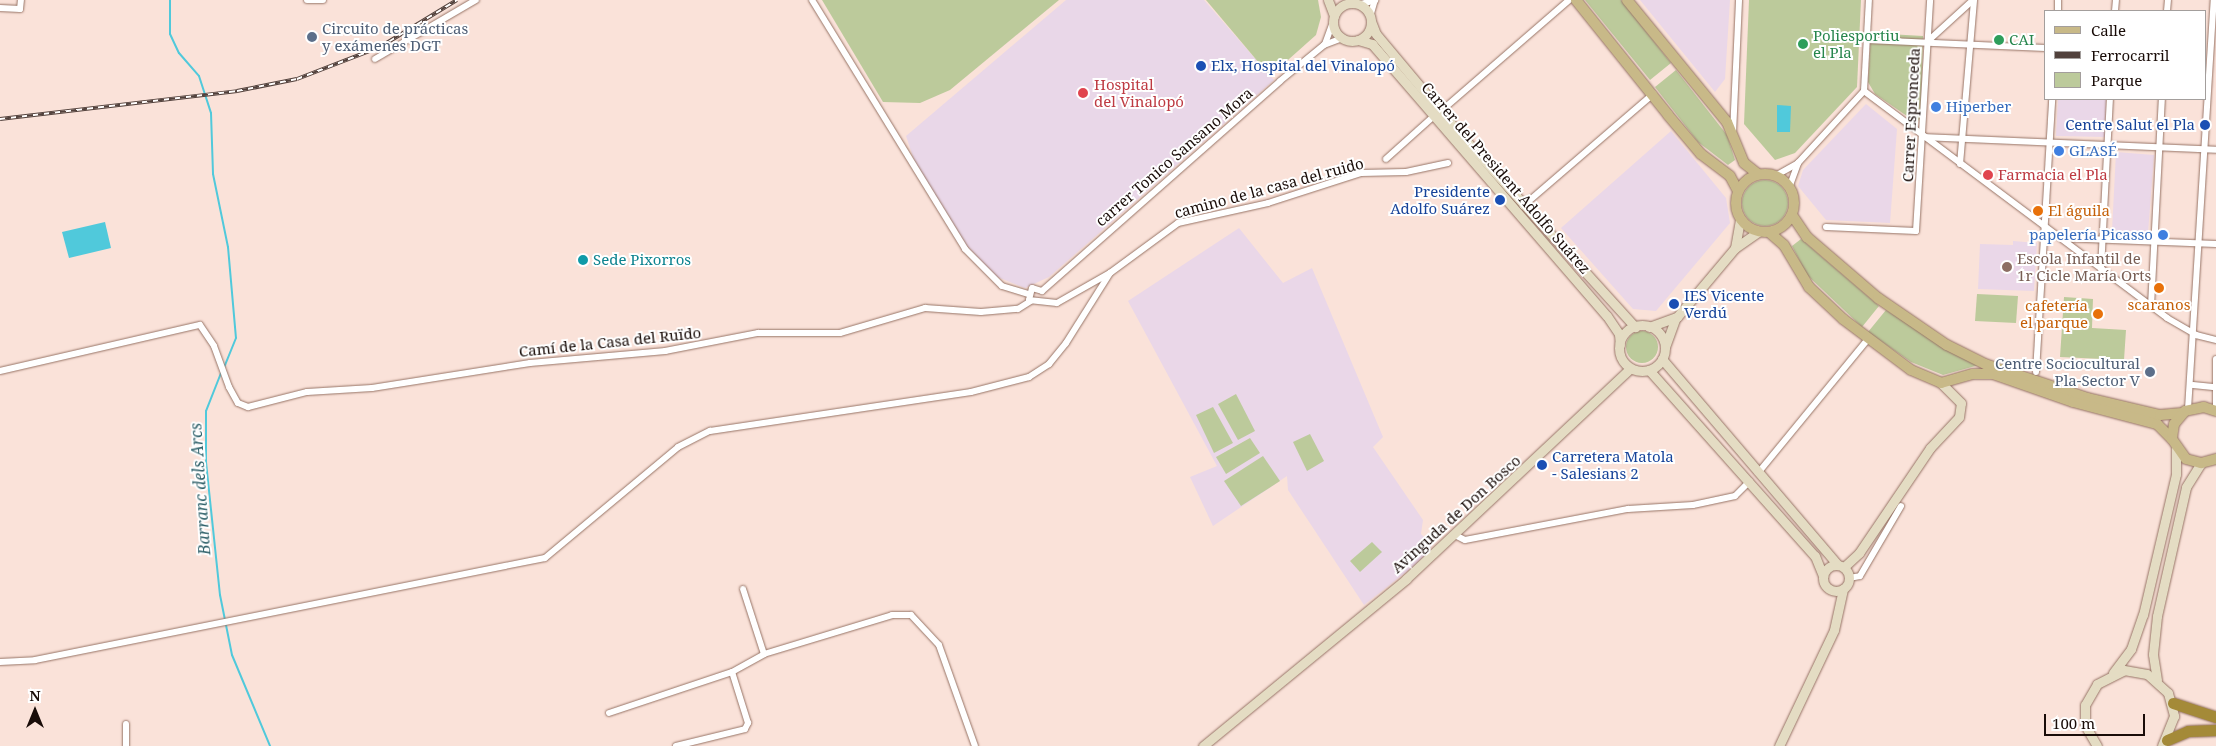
<!DOCTYPE html>
<meta charset="utf-8">
<style>
body{margin:0}
#map{position:relative;width:2216px;height:746px;overflow:hidden;background:#fae2d9;font-family:"Noto Serif",serif}
div>[style]{position:absolute}
[style*='--x']{left:calc(var(--x)*1px);top:calc(var(--y)*1px);width:calc(var(--w)*1px);rotate:calc(var(--a)*1deg)}
.education>*{inset:0;background:#ead7e8}
.medical>*{inset:0;background:#e9d7e8}
.green>*{inset:0;background:#bcca9b}
.round{border-radius:50%}
.water>*{inset:0;background:#50c9db}
.stream>*{height:2px;margin:-1px;padding:0 1px;transform-origin:1px;border-radius:1px;background:#50c9db}
.roads{filter:drop-shadow(0 0 1px #977466) drop-shadow(0 0 1px #977466)}
.street>*{height:6px;margin:-3px;padding:0 3px;transform-origin:3px;border-radius:3px;background:#fff}
.secondary>*{height:9px;margin:-4.5px;padding:0 4.5px;transform-origin:4.5px;border-radius:4.5px;background:#e4dcc3}
.secondary>.ring{margin:-4.5px;padding:0;box-sizing:content-box;background:none;border:9px solid #e4dcc3;border-radius:50%}
.primary>*{height:10px;margin:-5px;padding:0 5px;transform-origin:5px;border-radius:5px;background:#c8b988}
.primary>.ring{margin:-5px;padding:0;box-sizing:content-box;background:none;border:10px solid #c8b988;border-radius:50%}
.highway>*{height:11px;margin:-5.5px;padding:0 5.5px;transform-origin:5.5px;border-radius:5.5px;background:#a48a38}
.rail>*{height:4px;margin-top:-2px;transform-origin:0;background:repeating-linear-gradient(90deg,#fff 0 5.5px,#51413c 0 11px);box-sizing:border-box;border-block:1px solid #51413c}
.dots>*{width:14px;height:14px;translate:-50% -50%;box-sizing:border-box;border:2px solid #fff;border-radius:50%}
span{translate:-50% -50%;white-space:nowrap;text-align:center;line-height:1.15;-webkit-text-stroke:4px #fff;paint-order:stroke}
.service-label{font-size:15px;color:#4e5e75}
.left{translate:0 -50%;text-align:left}
.right{translate:-100% -50%;text-align:right}
.leisure-label{font-size:15px;color:#27864d}
.transit-label{font-size:15px;color:#164399}
.health-label{font-size:15px;color:#be3a42}
.shop-label{font-size:15px;color:#366cbe}
.street-label{font-size:15px;color:#190c08}
.food-label{font-size:15px;color:#c56008}
.education-label{font-size:15px;color:#785e54}
.culture-label{font-size:15px;color:#0d838f}
.water-label{font-size:16px;color:#2e6069;font-style:italic}
.legend{position:absolute;left:2044px;top:10px;width:162px;height:90px;box-sizing:border-box;background:#fff;border:1px solid #a39e9c;margin:0;padding:6px 9px;list-style:none;font-size:15px;color:#190c08}
.legend li{display:flex;align-items:center;gap:10px;height:25px}
.legend b{width:25px;border:1px solid #a39e9c}
.north{position:absolute;left:10px;top:686px;width:50px;height:50px;-webkit-text-stroke:4px #fff;paint-order:stroke;rotate:0deg;font-size:14px;font-weight:700;line-height:20px;text-align:center;color:#190c08}
.north::after{content:'';display:block;margin:auto;width:18px;height:22px;background:#190c08;clip-path:polygon(50% 0,100% 100%,50% 72%,0 100%)}
.scale{position:absolute;left:2044px;top:714px;width:101px;height:22px;box-sizing:border-box;border:2px solid #190c08;border-top:0;padding-left:6px;font-size:15px;line-height:18px;white-space:nowrap;color:#190c08;-webkit-text-stroke:4px #fff;paint-order:stroke}
</style>
<div id="map">
<div class="education">
<i style="clip-path:polygon(1640px 0,1730px 0,1725px 79px,1715px 92px)"></i>
<i style="clip-path:polygon(2058px 99px,2106px 99px,2105px 137px,2056px 136px)"></i>
<i style="clip-path:polygon(1866px 104px,1897px 129px,1890px 223px,1826px 220px,1798px 186px,1803px 170px)"></i>
<i style="clip-path:polygon(1671px 131px,1726px 198px,1730px 223px,1656px 311px,1633px 309px,1561px 228px)"></i>
<i style="clip-path:polygon(2116px 152px,2154px 155px,2148px 233px,2112px 231px)"></i>
<i style="clip-path:polygon(1239px 228px,1283px 283px,1312px 268px,1383px 437px,1373px 447px,1423px 520px,1421px 534px,1432px 545px,1424px 558px,1364px 605px,1288px 490px,1287px 476px,1213px 526px,1190px 477px,1217px 466px,1128px 301px)"></i>
<i style="clip-path:polygon(2013px 241px,2037px 243px,2034px 291px,1978px 289px,1980px 244px,2013px 245px)"></i>
</div>
<div class="medical">
<i style="clip-path:polygon(1066px 0,1204px 0,1274px 80px,1049px 277px,1025px 288px,995px 276px,967px 246px,915px 163px,906px 136px)"></i>
</div>
<div class="green">
<i style="clip-path:polygon(822px 0,1059px 0,950px 90px,920px 103px,883px 102px)"></i>
<i style="clip-path:polygon(1206px 0,1318px 0,1321px 17px,1316px 35px,1270px 76px)"></i>
<i style="clip-path:polygon(1585px 0,1621px 0,1671px 63px,1650px 80px)"></i>
<i style="clip-path:polygon(1749px 0,1861px 0,1857px 87px,1795px 153px,1775px 160px,1744px 124px)"></i>
<i style="clip-path:polygon(1871px 33px,1923px 36px,1921px 116px,1917px 123px,1875px 94px,1868px 82px)"></i>
<i style="clip-path:polygon(1676px 70px,1727px 135px,1735px 160px,1728px 165px,1698px 142px,1655px 87px)"></i>
<i class="round" style="left:1742px;top:180px;width:46px;height:46px"></i>
<i style="clip-path:polygon(1801px 239px,1879px 306px,1862px 327px,1807px 275px,1792px 246px)"></i>
<i style="clip-path:polygon(1977px 294px,2018px 296px,2016px 323px,1975px 321px)"></i>
<i style="clip-path:polygon(2064px 297px,2093px 299px,2092px 328px,2126px 330px,2124px 360px,2060px 357px)"></i>
<i style="clip-path:polygon(1886px 310px,1951px 352px,1979px 365px,1943px 375px,1911px 362px,1868px 332px)"></i>
<i class="round" style="left:1626px;top:331px;width:32px;height:32px"></i>
<i style="clip-path:polygon(1236px 394px,1255px 431px,1238px 440px,1218px 404px)"></i>
<i style="clip-path:polygon(1213px 407px,1233px 443px,1214px 453px,1196px 415px)"></i>
<i style="clip-path:polygon(1310px 434px,1324px 461px,1307px 471px,1293px 442px)"></i>
<i style="clip-path:polygon(1250px 438px,1260px 453px,1226px 474px,1216px 457px)"></i>
<i style="clip-path:polygon(1263px 456px,1280px 481px,1241px 506px,1224px 481px)"></i>
<i style="clip-path:polygon(1372px 542px,1382px 552px,1360px 572px,1350px 561px)"></i>
</div>
<div class="water">
<i style="clip-path:polygon(1777px 105px,1791px 106px,1790px 132px,1777px 132px)"></i>
<i style="clip-path:polygon(105px 222px,111px 248px,69px 258px,62px 232px)"></i>
</div>
<div class="stream">
<i style="--x:170;--y:0;--w:34;--a:90"></i>
<i style="--x:170;--y:34;--w:21;--a:65"></i>
<i style="--x:179;--y:53;--w:30;--a:49"></i>
<i style="--x:199;--y:76;--w:39;--a:72"></i>
<i style="--x:211;--y:113;--w:61;--a:88.1"></i>
<i style="--x:213;--y:174;--w:75;--a:78.4"></i>
<i style="--x:228;--y:247;--w:91;--a:85"></i>
<i style="--x:236;--y:338;--w:31;--a:112"></i>
<i style="--x:221;--y:373;--w:41;--a:111.5"></i>
<i style="--x:206;--y:411;--w:51;--a:90"></i>
<i style="--x:206;--y:462;--w:134;--a:84"></i>
<i style="--x:220;--y:595;--w:61;--a:78.7"></i>
<i style="--x:232;--y:655;--w:99;--a:67.3"></i>
</div>
<div class="roads">
<div class="street">
<i style="--x:307;--y:0;--w:16;--a:0"></i>
<i style="--x:812;--y:0;--w:292;--a:58.4"></i>
<i style="--x:965;--y:249;--w:52;--a:45"></i>
<i style="--x:1002;--y:286;--w:27;--a:17"></i>
<i style="--x:1358;--y:5;--w:18;--a:-16"></i>
<i style="--x:0;--y:8;--w:20;--a:3"></i>
<i style="--x:20;--y:9;--w:9;--a:-84"></i>
<i style="--x:2058;--y:11;--w:11;--a:-90"></i>
<i style="--x:2115;--y:11;--w:11;--a:-85"></i>
<i style="--x:2167;--y:11;--w:11;--a:-85"></i>
<i style="--x:1370;--y:17;--w:18;--a:-74"></i>
<i style="--x:1867;--y:40;--w:178;--a:2.6"></i>
<i style="--x:1927;--y:42;--w:62;--a:-42.4"></i>
<i style="--x:1325;--y:44;--w:23;--a:-70"></i>
<i style="--x:375;--y:59;--w:117;--a:-30.3"></i>
<i style="--x:1864;--y:91;--w:379;--a:36.8"></i>
<i style="--x:2167;--y:318;--w:34;--a:30"></i>
<i style="--x:2196;--y:335;--w:21;--a:14"></i>
<i style="--x:1864;--y:91;--w:91;--a:-86.9"></i>
<i style="--x:1441;--y:111;--w:169;--a:-40.9"></i>
<i style="--x:1733;--y:133;--w:133;--a:-87.4"></i>
<i style="--x:1922;--y:137;--w:294;--a:2.5"></i>
<i style="--x:1386;--y:159;--w:64;--a:-41.9"></i>
<i style="--x:1960;--y:164;--w:165;--a:-85.1"></i>
<i style="--x:1775;--y:176;--w:26;--a:-29"></i>
<i style="--x:1798;--y:163;--w:98;--a:-47.5"></i>
<i style="--x:1789;--y:188;--w:27;--a:-70"></i>
<i style="--x:1523;--y:206;--w:172;--a:-40.7"></i>
<i style="--x:1826;--y:227;--w:90;--a:2.5"></i>
<i style="--x:1916;--y:231;--w:231;--a:-86.5"></i>
<i style="--x:2061;--y:238;--w:155;--a:2.2"></i>
<i style="--x:2101;--y:269;--w:170;--a:-87"></i>
<i style="--x:1042;--y:291;--w:10;--a:-163"></i>
<i style="--x:1032;--y:288;--w:12;--a:104"></i>
<i style="--x:1029;--y:300;--w:28;--a:6"></i>
<i style="--x:1057;--y:303;--w:61;--a:-29.5"></i>
<i style="--x:1110;--y:273;--w:84;--a:-36.3"></i>
<i style="--x:1178;--y:223;--w:92;--a:-12.5"></i>
<i style="--x:1268;--y:203;--w:98;--a:-17.9"></i>
<i style="--x:1361;--y:173;--w:45;--a:-1.3"></i>
<i style="--x:1406;--y:172;--w:43;--a:-12.1"></i>
<i style="--x:1042;--y:291;--w:317;--a:-41.4"></i>
<i style="--x:1280;--y:81;--w:57;--a:-39.3"></i>
<i style="--x:1324;--y:45;--w:19;--a:-21"></i>
<i style="--x:2151;--y:306;--w:207;--a:-87"></i>
<i style="--x:2216;--y:359;--w:51;--a:90"></i>
<i style="--x:0;--y:371;--w:205;--a:-13"></i>
<i style="--x:200;--y:325;--w:25;--a:56"></i>
<i style="--x:214;--y:346;--w:44;--a:69.9"></i>
<i style="--x:229;--y:387;--w:18;--a:61"></i>
<i style="--x:238;--y:403;--w:11;--a:22"></i>
<i style="--x:248;--y:407;--w:61;--a:-14.3"></i>
<i style="--x:307;--y:392;--w:65;--a:-3.5"></i>
<i style="--x:372;--y:388;--w:160;--a:-9"></i>
<i style="--x:530;--y:363;--w:136;--a:-5.1"></i>
<i style="--x:665;--y:351;--w:95;--a:-11"></i>
<i style="--x:758;--y:333;--w:82;--a:0"></i>
<i style="--x:840;--y:333;--w:89;--a:-16.4"></i>
<i style="--x:925;--y:308;--w:56;--a:4.1"></i>
<i style="--x:981;--y:312;--w:37;--a:-5"></i>
<i style="--x:1018;--y:309;--w:15;--a:-32"></i>
<i style="--x:2036;--y:372;--w:273;--a:-86.6"></i>
<i style="--x:2193;--y:385;--w:20;--a:6"></i>
<i style="--x:2188;--y:409;--w:410;--a:-86.4"></i>
<i style="--x:1758;--y:473;--w:173;--a:-50.6"></i>
<i style="--x:1455;--y:535;--w:11;--a:27"></i>
<i style="--x:1465;--y:540;--w:166;--a:-10.8"></i>
<i style="--x:1628;--y:509;--w:65;--a:-3.5"></i>
<i style="--x:1693;--y:505;--w:43;--a:-12.1"></i>
<i style="--x:1735;--y:496;--w:21;--a:-45"></i>
<i style="--x:1849;--y:578;--w:11;--a:-10"></i>
<i style="--x:1860;--y:576;--w:81;--a:-59.6"></i>
<i style="--x:743;--y:589;--w:68;--a:72.1"></i>
<i style="--x:0;--y:662;--w:35;--a:-3"></i>
<i style="--x:35;--y:660;--w:520;--a:-11.31"></i>
<i style="--x:545;--y:558;--w:173;--a:-39.8"></i>
<i style="--x:678;--y:447;--w:36;--a:-27"></i>
<i style="--x:710;--y:431;--w:264;--a:-8.5"></i>
<i style="--x:971;--y:392;--w:60;--a:-14.5"></i>
<i style="--x:1029;--y:377;--w:24;--a:-33"></i>
<i style="--x:1049;--y:364;--w:27;--a:-51"></i>
<i style="--x:1066;--y:343;--w:83;--a:-57.8"></i>
<i style="--x:609;--y:713;--w:130;--a:-18.4"></i>
<i style="--x:732;--y:672;--w:37;--a:-29"></i>
<i style="--x:764;--y:654;--w:134;--a:-16.9"></i>
<i style="--x:892;--y:615;--w:19;--a:0"></i>
<i style="--x:911;--y:615;--w:41;--a:47"></i>
<i style="--x:939;--y:645;--w:107;--a:70.4"></i>
<i style="--x:126;--y:724;--w:22;--a:90"></i>
<i style="--x:676;--y:746;--w:71;--a:-13.8"></i>
<i style="--x:745;--y:729;--w:7;--a:-63"></i>
<i style="--x:748;--y:723;--w:53;--a:-107.4"></i>
</div>
<div class="secondary">
<i style="--x:1328;--y:0;--w:17;--a:69"></i>
<i class="ring" style="left:1333px;top:3px;width:29px;height:29px"></i>
<i style="--x:1371;--y:21;--w:14;--a:69"></i>
<i style="--x:1376;--y:34;--w:131;--a:50"></i>
<i style="--x:1460;--y:134;--w:261;--a:47.8"></i>
<i style="--x:1358;--y:40;--w:15;--a:16"></i>
<i style="--x:1372;--y:44;--w:359;--a:49.2"></i>
<i style="--x:1607;--y:316;--w:22;--a:56"></i>
<i style="--x:1619;--y:334;--w:11;--a:85"></i>
<i style="--x:1735;--y:248;--w:29;--a:-80"></i>
<i class="ring" style="left:1619px;top:325px;width:37px;height:37px"></i>
<i style="--x:1649;--y:327;--w:30;--a:-20"></i>
<i style="--x:1677;--y:317;--w:90;--a:-50"></i>
<i style="--x:1735;--y:248;--w:28;--a:-35"></i>
<i style="--x:1665;--y:347;--w:30;--a:-70"></i>
<i style="--x:1662;--y:359;--w:271;--a:49.5"></i>
<i style="--x:1649;--y:370;--w:249;--a:48.3"></i>
<i style="--x:1815;--y:556;--w:22;--a:68"></i>
<i class="ring" style="left:1823px;top:565px;width:17px;height:17px"></i>
<i style="--x:1844;--y:567;--w:21;--a:-43"></i>
<i style="--x:1859;--y:553;--w:127;--a:-55.9"></i>
<i style="--x:1930;--y:448;--w:42;--a:-46.9"></i>
<i style="--x:1959;--y:417;--w:14;--a:-82"></i>
<i style="--x:1961;--y:403;--w:28;--a:-135"></i>
<i style="--x:2113;--y:673;--w:30;--a:-53"></i>
<i style="--x:2131;--y:649;--w:36;--a:-71"></i>
<i style="--x:2143;--y:615;--w:145;--a:-76.8"></i>
<i style="--x:2176;--y:474;--w:25;--a:-90"></i>
<i style="--x:2157;--y:680;--w:26;--a:-99"></i>
<i style="--x:2153;--y:654;--w:38;--a:-84"></i>
<i style="--x:2157;--y:616;--w:132;--a:-77.3"></i>
<i style="--x:2186;--y:487;--w:28;--a:-58"></i>
<i style="--x:1203;--y:746;--w:263;--a:-39.4"></i>
<i style="--x:1406;--y:579;--w:308;--a:-43.2"></i>
<i style="--x:1779;--y:746;--w:128;--a:-64.6"></i>
<i style="--x:1834;--y:630;--w:42;--a:-77.6"></i>
<i style="--x:2097;--y:746;--w:24;--a:-120"></i>
<i style="--x:2085;--y:725;--w:20;--a:-90"></i>
<i style="--x:2085;--y:705;--w:24;--a:-60"></i>
<i style="--x:2097;--y:684;--w:30;--a:-27"></i>
<i style="--x:2124;--y:670;--w:23;--a:10"></i>
<i style="--x:2147;--y:674;--w:28;--a:42"></i>
<i style="--x:2168;--y:693;--w:24;--a:75"></i>
<i style="--x:2174;--y:716;--w:32;--a:112"></i>
</div>
<div class="primary">
<i style="--x:1576;--y:0;--w:147;--a:51.3"></i>
<i style="--x:1668;--y:115;--w:51;--a:49.8"></i>
<i style="--x:1701;--y:154;--w:36;--a:37"></i>
<i style="--x:1730;--y:176;--w:17;--a:62"></i>
<i style="--x:1627;--y:0;--w:158;--a:50.7"></i>
<i style="--x:1727;--y:122;--w:44;--a:67.5"></i>
<i style="--x:1744;--y:163;--w:18;--a:38"></i>
<i class="ring" style="left:1736px;top:174px;width:48px;height:48px"></i>
<i style="--x:1792;--y:215;--w:27;--a:56"></i>
<i style="--x:1807;--y:237;--w:94;--a:40.7"></i>
<i style="--x:1878;--y:298;--w:83;--a:34.3"></i>
<i style="--x:1947;--y:345;--w:42;--a:26.6"></i>
<i style="--x:1985;--y:364;--w:108;--a:18.3"></i>
<i style="--x:2088;--y:398;--w:74;--a:13.3"></i>
<i style="--x:2160;--y:415;--w:22;--a:-5"></i>
<i style="--x:1770;--y:233;--w:18;--a:41"></i>
<i style="--x:1784;--y:245;--w:49;--a:59.2"></i>
<i style="--x:1809;--y:287;--w:47;--a:43.3"></i>
<i style="--x:1843;--y:319;--w:85;--a:36.9"></i>
<i style="--x:1911;--y:370;--w:33;--a:23"></i>
<i style="--x:1941;--y:383;--w:33;--a:-16"></i>
<i style="--x:1973;--y:374;--w:20;--a:0"></i>
<i style="--x:1993;--y:374;--w:85;--a:19.3"></i>
<i style="--x:2073;--y:402;--w:87;--a:14.7"></i>
<i style="--x:2157;--y:424;--w:21;--a:45"></i>
<i style="--x:2216;--y:411;--w:13;--a:-162"></i>
<i style="--x:2204;--y:407;--w:19;--a:168"></i>
<i style="--x:2185;--y:411;--w:17;--a:130"></i>
<i style="--x:2174;--y:424;--w:15;--a:98"></i>
<i style="--x:2172;--y:439;--w:24;--a:55"></i>
<i style="--x:2186;--y:459;--w:16;--a:15"></i>
<i style="--x:2201;--y:463;--w:16;--a:-15"></i>
</div>
<div class="highway">
<i style="--x:2173;--y:703;--w:45;--a:18"></i>
<i style="--x:2167;--y:740;--w:23;--a:-23"></i>
<i style="--x:2188;--y:731;--w:28;--a:-2"></i>
</div>
</div>
<div class="rail">
<i style="--x:0;--y:119;--w:239;--a:-6.7"></i>
<i style="--x:237;--y:91;--w:61;--a:-11.3"></i>
<i style="--x:297;--y:79;--w:89;--a:-21.1"></i>
<i style="--x:380;--y:47;--w:90;--a:-31.4"></i>
</div>
<div class="dots">
<i style="left:312px;top:37px;background:#5c6f8a"></i>
<i style="left:1999px;top:40px;background:#2e9e5b"></i>
<i style="left:1803px;top:44px;background:#2e9e5b"></i>
<i style="left:1201px;top:66px;background:#1a4fb4"></i>
<i style="left:1083px;top:93px;background:#e0444e"></i>
<i style="left:1936px;top:107px;background:#3f7fe0"></i>
<i style="left:2205px;top:125px;background:#1a4fb4"></i>
<i style="left:2059px;top:151px;background:#3f7fe0"></i>
<i style="left:1988px;top:175px;background:#e0444e"></i>
<i style="left:1500px;top:200px;background:#1a4fb4"></i>
<i style="left:2038px;top:211px;background:#e8710a"></i>
<i style="left:2163px;top:235px;background:#3f7fe0"></i>
<i style="left:583px;top:260px;background:#0f9aa8"></i>
<i style="left:2007px;top:267px;background:#8d6e63"></i>
<i style="left:2159px;top:288px;background:#e8710a"></i>
<i style="left:1674px;top:304px;background:#1a4fb4"></i>
<i style="left:2098px;top:314px;background:#e8710a"></i>
<i style="left:2150px;top:372px;background:#5c6f8a"></i>
<i style="left:1542px;top:465px;background:#1a4fb4"></i>
</div>
<div class="service-label">
<span class="left" style="left:322px;top:37px">Circuito de prácticas<br>y exámenes DGT</span>
<span class="right" style="left:2140px;top:372px">Centre Sociocultural<br>Pla-Sector V</span>
</div>
<div class="leisure-label">
<span class="left" style="left:1813px;top:44px">Poliesportiu<br>el Pla</span>
<span class="left" style="left:2009px;top:40px">CAI</span>
</div>
<div class="transit-label">
<span class="left" style="left:1211px;top:66px">Elx, Hospital del Vinalopó</span>
<span class="right" style="left:2195px;top:125px">Centre Salut el Pla</span>
<span class="right" style="left:1490px;top:200px">Presidente<br>Adolfo Suárez</span>
<span class="left" style="left:1684px;top:304px">IES Vicente<br>Verdú</span>
<span class="left" style="left:1552px;top:465px">Carretera Matola<br>- Salesians 2</span>
</div>
<div class="health-label">
<span class="left" style="left:1094px;top:93px">Hospital<br>del Vinalopó</span>
<span class="left" style="left:1998px;top:175px">Farmacia el Pla</span>
</div>
<div class="shop-label">
<span class="left" style="left:1946px;top:107px">Hiperber</span>
<span class="left" style="left:2069px;top:151px">GLASÉ</span>
<span class="right" style="left:2153px;top:235px">papelería Picasso</span>
</div>
<div class="street-label">
<span style="left:1911px;top:115px;rotate:-87deg">Carrer Espronceda</span>
<span style="left:1174px;top:157px;rotate:-41deg">carrer Tonico Sansano Mora</span>
<span style="left:1506px;top:178px;rotate:49deg">Carrer del President Adolfo Suárez</span>
<span style="left:1269px;top:188px;rotate:-15deg">camino de la casa del ruido</span>
<span style="left:610px;top:342px;rotate:-6deg">Camí de la Casa del Ruïdo</span>
<span style="left:1456px;top:514px;rotate:-42deg">Avinguda de Don Bosco</span>
</div>
<div class="food-label">
<span class="left" style="left:2048px;top:211px">El águila</span>
<span class="right" style="left:2088px;top:314px">cafetería<br>el parque</span>
<span style="left:2159px;top:305px">scaranos</span>
</div>
<div class="education-label">
<span class="left" style="left:2017px;top:267px">Escola Infantil de<br>1r Cicle María Orts</span>
</div>
<div class="culture-label">
<span class="left" style="left:593px;top:260px">Sede Pixorros</span>
</div>
<div class="water-label">
<span style="left:200px;top:489px;rotate:-94deg">Barranc dels Arcs</span>
</div>
<ul class="legend">
<li><b style="height:6px;background:#c8b988"></b>Calle</li>
<li><b style="height:6px;background:#51413c"></b>Ferrocarril</li>
<li><b style="height:14px;background:#bcca9b"></b>Parque</li>
</ul>
<div class="north">N</div>
<div class="scale">100 m</div>
</div>
